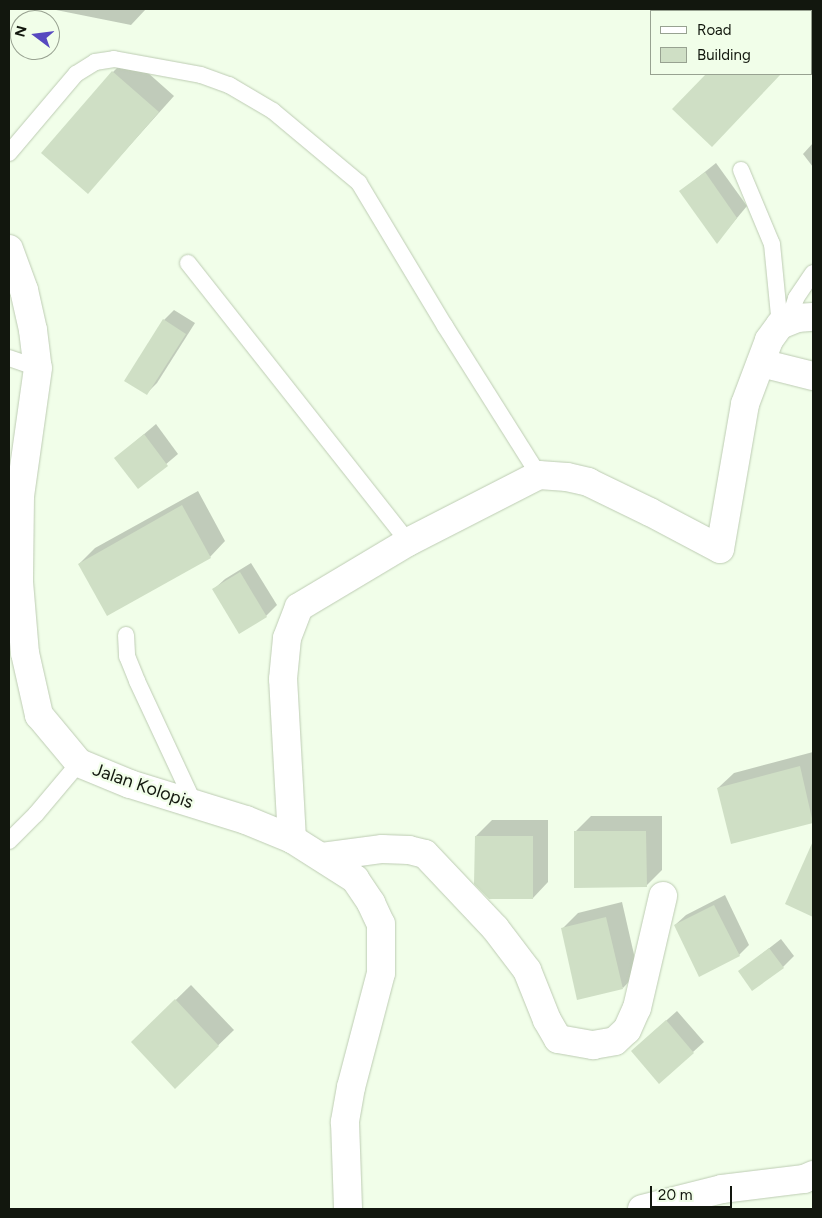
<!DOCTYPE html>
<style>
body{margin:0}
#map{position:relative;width:822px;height:1218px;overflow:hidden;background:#f1fee9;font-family:Figtree,sans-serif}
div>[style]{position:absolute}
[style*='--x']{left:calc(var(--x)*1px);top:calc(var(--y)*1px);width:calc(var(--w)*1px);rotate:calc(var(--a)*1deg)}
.shadow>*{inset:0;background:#0003}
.building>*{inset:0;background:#cfdfc5}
.roads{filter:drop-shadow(0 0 1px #bdccb3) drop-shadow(0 0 1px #bdccb3)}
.service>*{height:16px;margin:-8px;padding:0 8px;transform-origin:8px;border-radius:8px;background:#fff}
.minor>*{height:28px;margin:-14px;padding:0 14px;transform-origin:14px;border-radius:14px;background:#fff}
.tertiary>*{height:28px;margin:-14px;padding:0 14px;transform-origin:14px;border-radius:14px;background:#fff}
span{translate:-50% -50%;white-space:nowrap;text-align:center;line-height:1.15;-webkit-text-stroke:4.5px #f1fee9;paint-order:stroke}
.street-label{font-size:18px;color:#12170e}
.frame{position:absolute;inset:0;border:10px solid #12170e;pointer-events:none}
.legend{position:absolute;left:650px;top:10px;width:162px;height:65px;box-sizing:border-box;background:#f1fee9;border:1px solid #98a291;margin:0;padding:6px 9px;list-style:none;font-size:15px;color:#12170e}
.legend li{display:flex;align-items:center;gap:10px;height:25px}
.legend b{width:25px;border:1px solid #98a291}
.north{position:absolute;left:10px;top:10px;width:50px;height:50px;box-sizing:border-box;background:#f1fee9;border:1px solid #98a291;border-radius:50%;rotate:285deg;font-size:14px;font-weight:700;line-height:20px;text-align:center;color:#12170e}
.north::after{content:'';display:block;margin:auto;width:18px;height:22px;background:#5749c0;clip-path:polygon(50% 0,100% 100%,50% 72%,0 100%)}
.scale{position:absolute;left:650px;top:1186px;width:82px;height:22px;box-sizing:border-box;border:2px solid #12170e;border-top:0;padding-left:6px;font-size:15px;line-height:18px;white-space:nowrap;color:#12170e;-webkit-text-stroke:4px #f1fee9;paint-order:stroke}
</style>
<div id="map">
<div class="shadow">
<i style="clip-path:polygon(51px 9px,146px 9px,131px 25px)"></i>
<i style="clip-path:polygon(129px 56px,174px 96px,88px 192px,113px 72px)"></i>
<i style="clip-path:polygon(707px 74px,780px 74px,727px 130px,674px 109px)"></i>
<i style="clip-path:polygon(813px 143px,813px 167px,803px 154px)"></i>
<i style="clip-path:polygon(716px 163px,747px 206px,717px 242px,681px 191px)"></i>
<i style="clip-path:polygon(174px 310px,195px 323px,157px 383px,147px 393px,164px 320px)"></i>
<i style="clip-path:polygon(156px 424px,178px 454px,138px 488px,116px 458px)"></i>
<i style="clip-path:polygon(198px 491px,225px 541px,210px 557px,79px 564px,95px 548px)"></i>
<i style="clip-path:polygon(251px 563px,277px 605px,266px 616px,239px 632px,214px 589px,225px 579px)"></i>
<i style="clip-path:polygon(813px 752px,813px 822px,732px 843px,718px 788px,734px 773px)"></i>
<i style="clip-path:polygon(591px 816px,662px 816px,662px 870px,646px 886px,575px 832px)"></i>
<i style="clip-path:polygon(492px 820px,548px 820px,548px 882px,533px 898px,476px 836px)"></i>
<i style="clip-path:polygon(813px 850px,813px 916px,787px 903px,808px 855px)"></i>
<i style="clip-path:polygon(725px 895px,749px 945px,739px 955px,675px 925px,686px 915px)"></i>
<i style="clip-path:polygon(622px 902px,638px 972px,623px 988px,562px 929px,578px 913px)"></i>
<i style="clip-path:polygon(781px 939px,794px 956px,783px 967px,740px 971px)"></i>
<i style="clip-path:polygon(191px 985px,234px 1030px,175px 1087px,148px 1027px)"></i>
<i style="clip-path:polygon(677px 1011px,704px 1042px,693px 1052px,632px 1051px)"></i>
</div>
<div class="building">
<i style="clip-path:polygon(112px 71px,159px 112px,88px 194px,41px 153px)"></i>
<i style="clip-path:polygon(706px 74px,781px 74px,712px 147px,672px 109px)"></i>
<i style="clip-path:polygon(705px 172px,737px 218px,717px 244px,679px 191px)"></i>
<i style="clip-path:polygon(163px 319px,186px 334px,147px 395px,124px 381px)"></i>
<i style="clip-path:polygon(144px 434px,168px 466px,138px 489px,114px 458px)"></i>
<i style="clip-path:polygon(182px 505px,211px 558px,107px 616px,78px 564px)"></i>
<i style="clip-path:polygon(240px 572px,267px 617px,239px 634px,212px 589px)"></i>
<i style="clip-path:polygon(800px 766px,813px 823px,731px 844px,717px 788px)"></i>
<i style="clip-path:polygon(574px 831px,646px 831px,647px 887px,574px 888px)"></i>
<i style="clip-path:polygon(475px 836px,533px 836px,533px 899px,489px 899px,474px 884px)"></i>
<i style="clip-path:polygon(813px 841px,813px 917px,785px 904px)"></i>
<i style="clip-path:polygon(714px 905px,740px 956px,699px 977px,674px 925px)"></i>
<i style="clip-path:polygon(606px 917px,623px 989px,577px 1000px,561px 928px)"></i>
<i style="clip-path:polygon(769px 948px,784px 968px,752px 991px,738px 971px)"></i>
<i style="clip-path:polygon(175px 999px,219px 1046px,175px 1089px,131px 1042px)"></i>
<i style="clip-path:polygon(666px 1020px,694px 1053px,659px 1084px,631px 1051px)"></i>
</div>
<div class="roads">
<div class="service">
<i style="--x:9;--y:153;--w:104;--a:-49.7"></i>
<i style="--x:76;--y:74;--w:22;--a:-32"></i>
<i style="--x:95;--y:62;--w:19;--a:-9"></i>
<i style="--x:114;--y:59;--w:88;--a:10.4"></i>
<i style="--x:201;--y:75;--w:30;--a:20"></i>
<i style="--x:229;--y:85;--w:51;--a:30.6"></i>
<i style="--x:273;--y:111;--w:112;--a:39.9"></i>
<i style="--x:359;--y:183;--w:167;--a:59"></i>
<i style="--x:445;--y:326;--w:176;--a:57.8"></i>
<i style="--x:741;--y:170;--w:80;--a:67.3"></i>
<i style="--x:772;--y:244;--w:81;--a:84.4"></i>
<i style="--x:188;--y:263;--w:355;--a:51.7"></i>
<i style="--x:788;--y:323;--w:26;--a:-72"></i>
<i style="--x:796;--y:298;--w:30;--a:-56"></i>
<i style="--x:9;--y:358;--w:31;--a:19"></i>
<i style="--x:126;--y:635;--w:21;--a:87"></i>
<i style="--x:127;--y:656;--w:27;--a:68"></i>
<i style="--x:137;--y:681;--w:135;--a:65"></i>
<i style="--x:9;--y:841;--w:38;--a:-45"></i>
<i style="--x:36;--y:814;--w:67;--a:-49.9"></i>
</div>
<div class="minor">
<i style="--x:761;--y:363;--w:54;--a:14"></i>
<i style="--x:292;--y:839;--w:160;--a:-93.2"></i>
<i style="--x:283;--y:679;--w:41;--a:-84.4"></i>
<i style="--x:287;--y:638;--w:33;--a:-69"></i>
<i style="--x:299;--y:607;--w:127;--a:-30.8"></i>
<i style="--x:408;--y:542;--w:147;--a:-27.1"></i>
<i style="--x:539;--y:475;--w:28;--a:4"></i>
<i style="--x:567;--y:477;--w:22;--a:13"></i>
<i style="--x:588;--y:482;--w:69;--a:25.8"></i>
<i style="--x:650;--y:512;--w:79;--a:27.9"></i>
<i style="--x:720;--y:549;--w:147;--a:-80.2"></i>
<i style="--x:745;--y:404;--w:68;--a:-69.4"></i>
<i style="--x:769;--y:340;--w:19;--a:-54"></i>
<i style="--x:780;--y:325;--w:18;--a:-22"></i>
<i style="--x:797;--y:318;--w:16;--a:-4"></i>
<i style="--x:322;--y:857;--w:61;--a:-7.6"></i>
<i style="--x:382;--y:849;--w:27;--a:2"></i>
<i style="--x:409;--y:850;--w:16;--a:14"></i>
<i style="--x:425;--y:854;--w:102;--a:46.6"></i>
<i style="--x:495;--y:928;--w:53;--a:52.7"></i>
<i style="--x:527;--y:970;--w:54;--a:68.2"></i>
<i style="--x:547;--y:1020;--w:22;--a:60"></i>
<i style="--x:558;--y:1039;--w:36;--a:10"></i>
<i style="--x:593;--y:1045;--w:22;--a:-10"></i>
<i style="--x:615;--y:1041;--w:16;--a:-43"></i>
<i style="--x:627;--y:1030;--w:24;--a:-66"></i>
<i style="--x:637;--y:1008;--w:115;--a:-76.9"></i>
<i style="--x:642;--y:1209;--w:82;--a:-14"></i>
<i style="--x:722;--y:1189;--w:83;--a:-7"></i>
<i style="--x:804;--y:1179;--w:10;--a:-24"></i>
</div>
<div class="tertiary">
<i style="--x:9;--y:249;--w:44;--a:69.9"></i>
<i style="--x:24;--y:290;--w:41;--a:77.3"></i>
<i style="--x:33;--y:330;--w:38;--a:83"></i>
<i style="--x:38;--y:368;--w:129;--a:98"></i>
<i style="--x:20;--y:496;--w:86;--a:90.7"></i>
<i style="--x:19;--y:582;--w:71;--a:85.2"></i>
<i style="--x:25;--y:653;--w:64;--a:77.3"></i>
<i style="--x:39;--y:715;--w:62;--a:50.2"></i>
<i style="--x:79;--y:763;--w:55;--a:22.4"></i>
<i style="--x:130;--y:784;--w:121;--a:17.2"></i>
<i style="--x:246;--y:820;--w:50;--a:22.4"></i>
<i style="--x:292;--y:839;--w:75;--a:32.4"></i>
<i style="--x:355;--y:879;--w:29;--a:56"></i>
<i style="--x:371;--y:903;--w:23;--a:65"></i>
<i style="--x:381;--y:924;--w:49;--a:90"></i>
<i style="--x:381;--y:973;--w:118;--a:104.7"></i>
<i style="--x:351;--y:1087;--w:36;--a:100"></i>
<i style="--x:345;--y:1122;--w:87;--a:88"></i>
</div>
</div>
<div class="street-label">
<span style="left:143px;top:786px;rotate:19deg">Jalan Kolopis</span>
</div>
<div class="frame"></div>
<ul class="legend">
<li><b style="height:6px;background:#fff"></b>Road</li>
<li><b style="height:14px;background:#cfdfc5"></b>Building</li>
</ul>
<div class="north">N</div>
<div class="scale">20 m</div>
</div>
